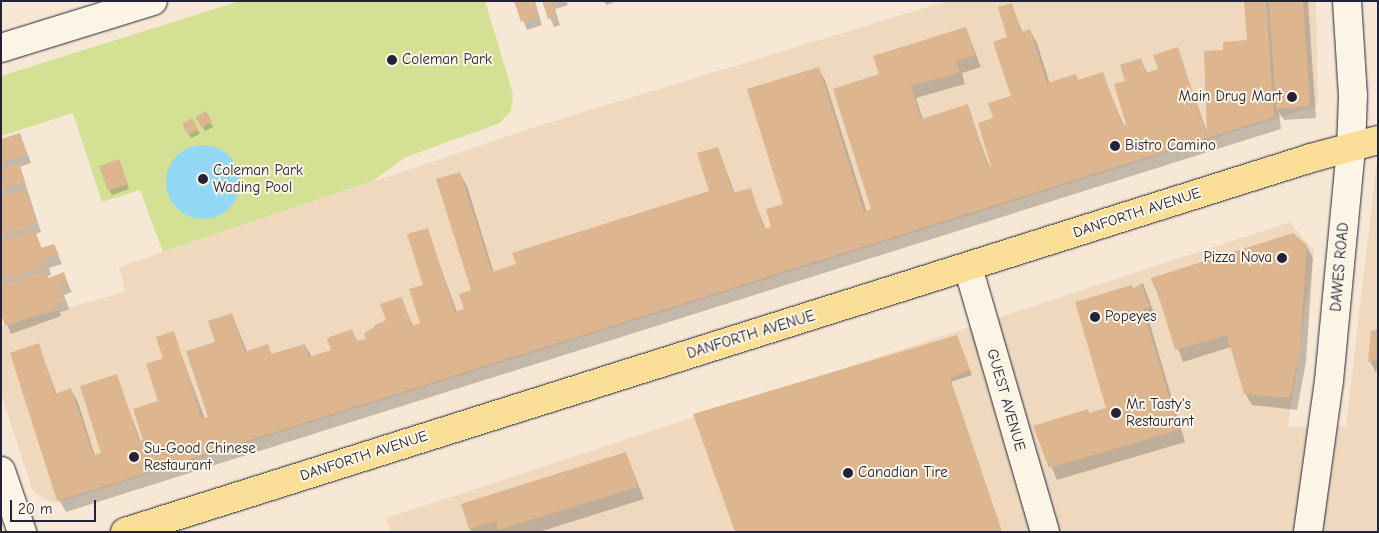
<!DOCTYPE html>
<style>
body{margin:0}
#map{position:relative;width:1379px;height:533px;overflow:hidden;background:#f6e8d4;font-family:"Comic Neue",sans-serif}
div>[style]{position:absolute}
[style*='--x']{left:calc(var(--x)*1px);top:calc(var(--y)*1px);width:calc(var(--w)*1px);rotate:calc(var(--a)*1deg)}
.built>*{inset:0;background:#eed9bf}
.green>*{inset:0;background:#d4e195}
.water>*{inset:0;background:#93d9f5}
.round{border-radius:50%}
.shadow>*{inset:0;background:#0003}
.building>*{inset:0;background:#ddb58e}
.roads{filter:drop-shadow(0 0 1px #22223b) drop-shadow(0 0 1px #22223b)}
.street>*{height:28px;margin:-14px;padding:0 14px;transform-origin:14px;border-radius:14px;background:#fcf5e5}
.secondary>*{height:28px;margin:-14px;padding:0 14px;transform-origin:14px;border-radius:14px;background:#fcf5e5}
.primary>*{height:28px;margin:-14px;padding:0 14px;transform-origin:14px;border-radius:14px;background:#fbdf96}
.dots>*{width:14px;height:14px;translate:-50% -50%;box-sizing:border-box;border:2px solid #fcf5e5;border-radius:50%}
span{translate:-50% -50%;white-space:nowrap;text-align:center;line-height:1.15;-webkit-text-stroke:4px #fcf5e5;paint-order:stroke}
.poi-label{font-size:15px;color:#22223b}
.left{translate:0 -50%;text-align:left}
.right{translate:-100% -50%;text-align:right}
.street-label{font-size:15px;color:#22223b}
.frame{position:absolute;inset:0;border:2px solid #22223b;pointer-events:none}
.scale{position:absolute;left:10px;top:500px;width:86px;height:22px;box-sizing:border-box;border:2px solid #22223b;border-top:0;padding-left:6px;font-size:15px;line-height:18px;white-space:nowrap;color:#22223b;-webkit-text-stroke:4px #fcf5e5;paint-order:stroke}
</style>
<div id="map">
<div class="built">
<i style="clip-path:polygon(947px 1px,1316px 1px,1318px 101px,1316px 106px,56px 503px,43px 499px,32px 489px,1px 393px,1px 326px,125px 292px,119px 267px,541px 125px)"></i>
<i style="clip-path:polygon(1378px 153px,1378px 532px,391px 532px,386px 518px,1290px 222px,1314px 251px,1288px 427px,1346px 426px)"></i>
</div>
<div class="green">
<i style="clip-path:polygon(240px 1px,485px 1px,513px 94px,511px 111px,500px 123px,406px 157px,373px 181px,163px 252px,140px 190px,102px 202px,73px 113px,1px 136px,1px 76px)"></i>
</div>
<div class="water">
<i class="round" style="left:166px;top:145px;width:74px;height:74px"></i>
</div>
<div class="shadow">
<i style="clip-path:polygon(516px 1px,535px 1px,542px 25px,527px 30px)"></i>
<i style="clip-path:polygon(543px 1px,566px 1px,568px 5px,555px 9px,560px 25px,554px 27px)"></i>
<i style="clip-path:polygon(604px 1px,613px 1px,613px 3px,606px 5px)"></i>
<i style="clip-path:polygon(1245px 1px,1308px 1px,1316px 118px,1284px 120px,1279px 112px,1281px 129px,66px 512px,59px 500px,38px 344px,57px 395px,71px 390px,78px 402px,95px 456px,103px 454px,116px 375px,141px 442px,144px 441px,159px 402px,164px 359px,173px 332px,205px 419px,209px 418px,217px 343px,232px 314px,247px 352px,267px 346px,272px 355px,305px 345px,312px 357px,333px 350px,352px 331px,358px 342px,367px 339px,376px 330px,375px 325px,387px 321px,401px 299px,413px 326px,422px 323px,427px 230px,457px 312px,465px 309px,473px 291px,460px 174px,467px 186px,494px 273px,711px 191px,718px 148px,735px 194px,750px 189px,766px 230px,773px 227px,785px 205px,818px 68px,825px 80px,867px 212px,873px 210px,881px 75px,966px 28px,981px 67px,962px 73px,965px 84px,916px 98px,923px 119px,967px 106px,990px 168px,993px 167px,995px 119px,1012px 96px,1011px 5px,1023px 33px,1030px 31px,1037px 43px,1050px 84px,1076px 76px,1079px 81px,1102px 74px,1124px 126px,1128px 125px,1127px 82px,1140px 59px,1148px 74px,1159px 70px,1177px 48px,1207px 132px,1225px 51px,1248px 41px)"></i>
<i style="clip-path:polygon(205px 113px,213px 127px,205px 131px,197px 118px)"></i>
<i style="clip-path:polygon(192px 120px,200px 134px,191px 138px,184px 124px)"></i>
<i style="clip-path:polygon(20px 134px,31px 163px,20px 167px,41px 232px,36px 234px,42px 249px,54px 245px,62px 264px,49px 268px,51px 275px,47px 276px,49px 279px,63px 274px,72px 292px,64px 295px,69px 309px,60px 312px,61px 316px,11px 334px,1px 310px,1px 140px)"></i>
<i style="clip-path:polygon(120px 165px,129px 189px,112px 195px,109px 190px)"></i>
<i style="clip-path:polygon(1306px 245px,1313px 258px,1306px 362px,1297px 410px,1252px 405px,1245px 393px,1231px 347px,1183px 362px,1152px 279px)"></i>
<i style="clip-path:polygon(1143px 283px,1156px 319px,1149px 321px,1185px 442px,1057px 480px,1035px 427px,1108px 409px,1133px 289px)"></i>
<i style="clip-path:polygon(957px 336px,972px 375px,951px 382px,1002px 532px,736px 532px)"></i>
<i style="clip-path:polygon(1376px 358px,1378px 360px,1376px 373px,1370px 361px)"></i>
<i style="clip-path:polygon(626px 453px,644px 499px,539px 532px,472px 532px,470px 529px,463px 505px)"></i>
</div>
<div class="building">
<i style="clip-path:polygon(514px 1px,534px 1px,538px 16px,521px 22px)"></i>
<i style="clip-path:polygon(542px 1px,551px 1px,556px 16px,548px 19px)"></i>
<i style="clip-path:polygon(1244px 1px,1266px 1px,1274px 117px,57px 501px,10px 353px,39px 343px,55px 394px,71px 388px,93px 455px,101px 453px,80px 386px,117px 374px,139px 441px,143px 440px,133px 409px,158px 401px,146px 364px,163px 358px,156px 337px,174px 331px,202px 419px,208px 417px,186px 351px,215px 342px,208px 321px,232px 313px,245px 352px,268px 344px,271px 354px,305px 344px,309px 357px,331px 350px,327px 338px,352px 329px,356px 341px,366px 339px,364px 333px,386px 320px,380px 304px,402px 297px,411px 326px,420px 323px,409px 289px,423px 285px,407px 234px,428px 228px,455px 312px,464px 309px,459px 294px,471px 290px,436px 179px,460px 172px,492px 272px,516px 264px,512px 253px,709px 191px,697px 153px,718px 147px,733px 193px,751px 188px,764px 229px,771px 227px,766px 209px,783px 204px,747px 89px,819px 67px,864px 212px,871px 209px,833px 89px,879px 74px,873px 56px,966px 27px,975px 55px,956px 61px,960px 72px,911px 86px,921px 119px,968px 104px,988px 167px,991px 166px,978px 123px,993px 118px,988px 103px,1011px 96px,993px 42px,1007px 37px,998px 7px,1012px 3px,1021px 32px,1030px 29px,1047px 83px,1076px 74px,1078px 80px,1103px 72px,1122px 125px,1126px 124px,1114px 84px,1125px 81px,1120px 65px,1141px 58px,1146px 73px,1158px 69px,1153px 55px,1178px 47px,1207px 137px,1204px 51px,1223px 50px,1223px 42px,1247px 40px)"></i>
<i style="clip-path:polygon(1269px 1px,1303px 1px,1310px 106px,1276px 109px)"></i>
<i style="clip-path:polygon(206px 111px,212px 122px,202px 128px,195px 117px)"></i>
<i style="clip-path:polygon(192px 118px,198px 129px,188px 135px,182px 124px)"></i>
<i style="clip-path:polygon(20px 133px,27px 154px,1px 163px,1px 139px)"></i>
<i style="clip-path:polygon(119px 159px,128px 184px,108px 191px,99px 166px)"></i>
<i style="clip-path:polygon(19px 163px,25px 182px,1px 190px,1px 168px)"></i>
<i style="clip-path:polygon(25px 188px,37px 224px,1px 236px,1px 196px)"></i>
<i style="clip-path:polygon(35px 230px,41px 248px,54px 244px,59px 255px,45px 259px,47px 266px,1px 281px,1px 241px)"></i>
<i style="clip-path:polygon(1293px 233px,1307px 245px,1300px 349px,1290px 398px,1244px 394px,1227px 335px,1175px 350px,1155px 283px,1153px 284px,1151px 278px)"></i>
<i style="clip-path:polygon(46px 271px,48px 278px,64px 272px,68px 284px,60px 286px,65px 300px,56px 303px,57px 308px,5px 326px,1px 314px,1px 286px)"></i>
<i style="clip-path:polygon(1140px 282px,1150px 307px,1143px 309px,1179px 430px,1049px 468px,1033px 426px,1088px 409px,1089px 413px,1106px 408px,1075px 302px,1132px 285px,1133px 288px,1141px 286px)"></i>
<i style="clip-path:polygon(1378px 329px,1378px 359px,1368px 362px,1371px 331px)"></i>
<i style="clip-path:polygon(957px 335px,970px 370px,950px 378px,1002px 532px,735px 532px,693px 414px)"></i>
<i style="clip-path:polygon(626px 452px,638px 487px,498px 530px,496px 521px,469px 529px,461px 504px)"></i>
</div>
<div class="roads">
<div class="street">
<i style="--x:1;--y:48;--w:159;--a:-17.2"></i>
<i style="--x:968;--y:267;--w:276;--a:73.8"></i>
<i style="--x:1;--y:471;--w:65;--a:71"></i>
<i style="--x:1308;--y:532;--w:152;--a:-82.1"></i>
<i style="--x:1329;--y:381;--w:235;--a:-84.6"></i>
</div>
<div class="secondary">
<i style="--x:1347;--y:1;--w:95;--a:86.4"></i>
<i style="--x:1353;--y:96;--w:51;--a:92.2"></i>
</div>
<div class="primary">
<i style="--x:125;--y:532;--w:1244;--a:-17.5"></i>
<i style="--x:1311;--y:158;--w:69;--a:-15"></i>
</div>
</div>
<div class="dots">
<i style="left:392px;top:60px;background:#22223b"></i>
<i style="left:1292px;top:97px;background:#22223b"></i>
<i style="left:1115px;top:146px;background:#22223b"></i>
<i style="left:203px;top:179px;background:#22223b"></i>
<i style="left:1282px;top:258px;background:#22223b"></i>
<i style="left:1095px;top:317px;background:#22223b"></i>
<i style="left:1116px;top:413px;background:#22223b"></i>
<i style="left:134px;top:457px;background:#22223b"></i>
<i style="left:848px;top:473px;background:#22223b"></i>
</div>
<div class="poi-label">
<span class="left" style="left:402px;top:60px">Coleman Park</span>
<span class="right" style="left:1282px;top:97px">Main Drug Mart</span>
<span class="left" style="left:1125px;top:146px">Bistro Camino</span>
<span class="left" style="left:213px;top:179px">Coleman Park<br>Wading Pool</span>
<span class="right" style="left:1272px;top:258px">Pizza Nova</span>
<span class="left" style="left:1105px;top:317px">Popeyes</span>
<span class="left" style="left:1126px;top:413px">Mr. Tasty's<br>Restaurant</span>
<span class="left" style="left:144px;top:457px">Su-Good Chinese<br>Restaurant</span>
<span class="left" style="left:858px;top:473px">Canadian Tire</span>
</div>
<div class="street-label">
<span style="left:1137px;top:213px;rotate:-18deg">DANFORTH AVENUE</span>
<span style="left:1340px;top:267px;rotate:-85deg">DAWES ROAD</span>
<span style="left:751px;top:335px;rotate:-17deg">DANFORTH AVENUE</span>
<span style="left:1006px;top:400px;rotate:74deg">GUEST AVENUE</span>
<span style="left:364px;top:456px;rotate:-18deg">DANFORTH AVENUE</span>
</div>
<div class="frame"></div>
<div class="scale">20 m</div>
</div>
